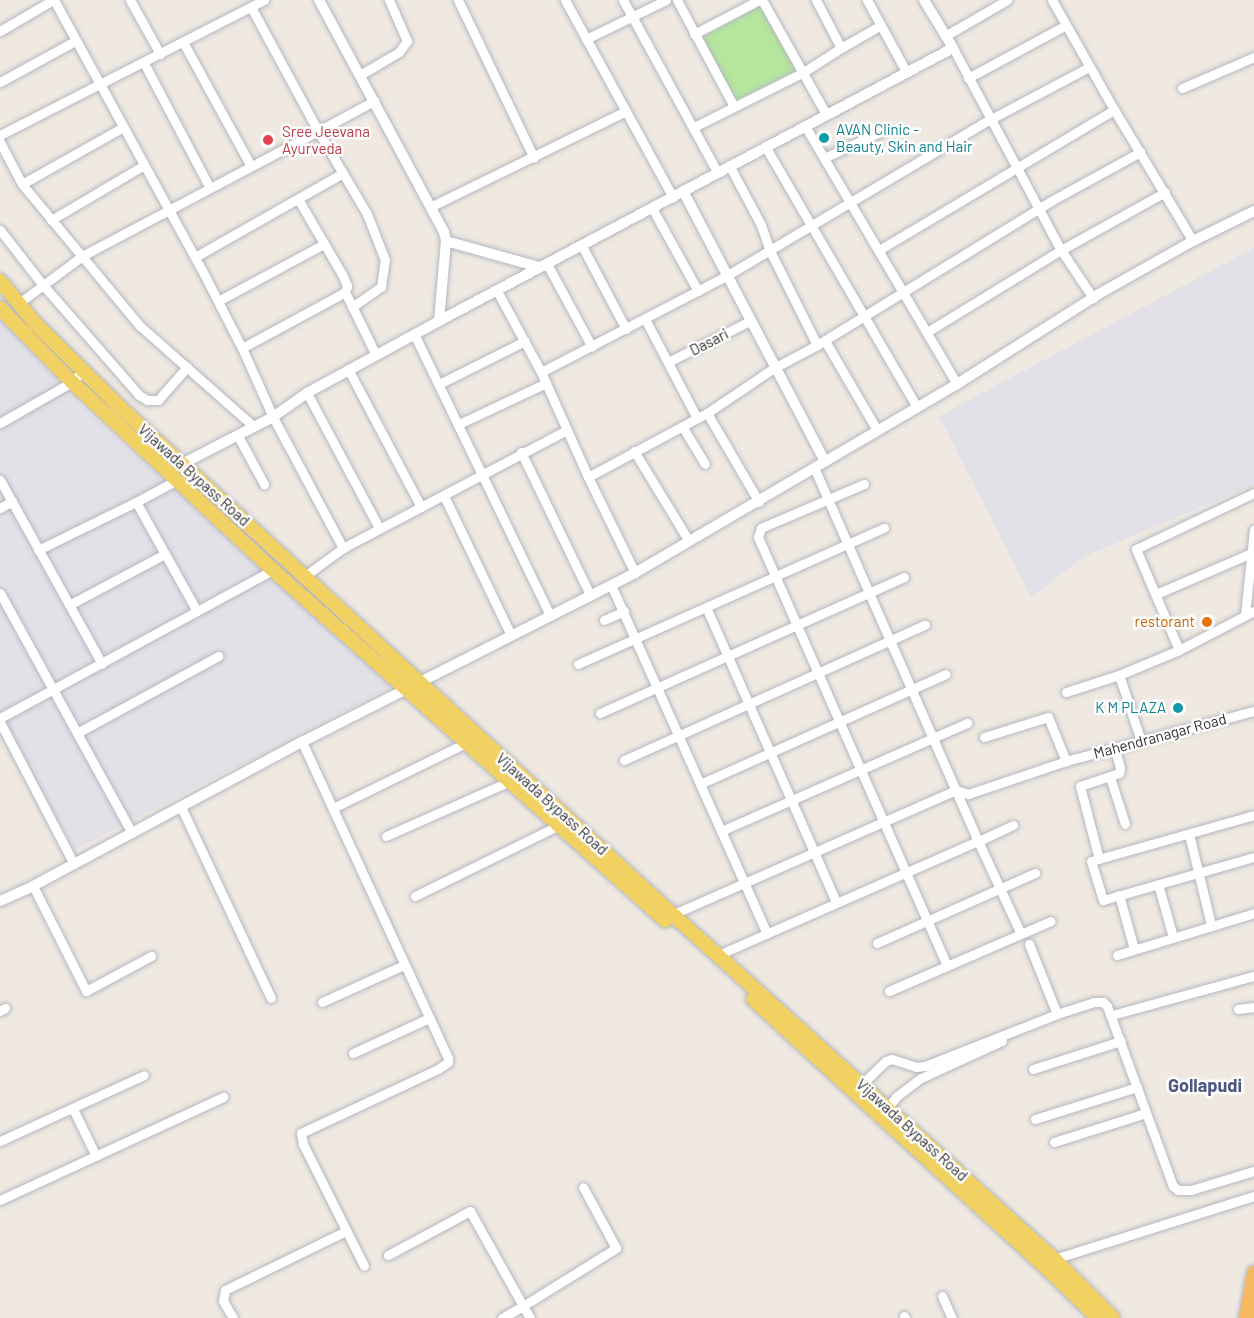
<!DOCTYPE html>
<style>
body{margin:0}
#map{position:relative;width:1254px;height:1318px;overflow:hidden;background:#efe9e1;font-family:Barlow,sans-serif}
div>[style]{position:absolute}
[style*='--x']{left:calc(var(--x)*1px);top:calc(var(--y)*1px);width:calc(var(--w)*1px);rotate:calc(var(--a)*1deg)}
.industrial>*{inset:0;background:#e3e1e8}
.green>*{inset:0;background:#b6e59e}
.roads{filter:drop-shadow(0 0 2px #b4b7c1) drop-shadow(0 0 2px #b4b7c1)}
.minor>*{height:9px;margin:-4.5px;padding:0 4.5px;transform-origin:4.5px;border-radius:4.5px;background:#fff}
.tertiary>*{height:10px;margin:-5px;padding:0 5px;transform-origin:5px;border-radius:5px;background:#fff}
.primary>*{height:14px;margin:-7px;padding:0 7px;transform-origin:7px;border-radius:7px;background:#f2d163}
.trunk>*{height:15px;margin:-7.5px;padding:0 7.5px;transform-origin:7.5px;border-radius:7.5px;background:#f8ba60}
.dots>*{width:16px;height:16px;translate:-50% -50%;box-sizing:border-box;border:3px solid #fff;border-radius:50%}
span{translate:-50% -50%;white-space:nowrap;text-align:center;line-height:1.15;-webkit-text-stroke:5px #fff;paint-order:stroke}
.culture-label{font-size:15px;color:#0d838f}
.left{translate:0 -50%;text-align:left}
.right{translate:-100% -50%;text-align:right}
.health-label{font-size:15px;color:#be3a42}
.street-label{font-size:15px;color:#2e2e2e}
.food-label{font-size:15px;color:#c56008}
.quarter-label{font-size:18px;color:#4d5680;font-weight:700}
</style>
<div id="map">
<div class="industrial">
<i style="clip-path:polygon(1254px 248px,1254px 485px,1085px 556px,1031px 597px,939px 416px)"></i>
<i style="clip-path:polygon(0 316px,68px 394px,392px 687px,75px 850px,0 717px)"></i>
</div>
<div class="green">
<i style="clip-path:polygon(760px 5px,797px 72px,733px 102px,700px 39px)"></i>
</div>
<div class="roads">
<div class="minor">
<i style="--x:54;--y:0;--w:319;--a:61.3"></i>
<i style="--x:207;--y:280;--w:76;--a:62.8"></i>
<i style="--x:242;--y:348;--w:76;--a:65.8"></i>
<i style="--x:273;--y:417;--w:149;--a:61.9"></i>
<i style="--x:130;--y:0;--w:62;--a:60.9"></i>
<i style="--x:458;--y:0;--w:175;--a:64.3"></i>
<i style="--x:565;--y:0;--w:225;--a:61.3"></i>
<i style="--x:623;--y:0;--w:196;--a:61.3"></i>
<i style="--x:677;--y:0;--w:119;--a:61.9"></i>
<i style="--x:762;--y:0;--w:131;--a:60.7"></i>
<i style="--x:816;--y:0;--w:54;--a:62.5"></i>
<i style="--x:841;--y:48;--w:46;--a:-29.9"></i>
<i style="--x:867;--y:0;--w:83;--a:61.3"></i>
<i style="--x:1052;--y:0;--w:130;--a:60.5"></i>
<i style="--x:1116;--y:113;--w:149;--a:59"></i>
<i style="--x:0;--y:31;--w:61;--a:-30.3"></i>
<i style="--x:694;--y:34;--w:73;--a:-27.6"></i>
<i style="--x:945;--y:36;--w:72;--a:-30.1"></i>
<i style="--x:586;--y:39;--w:89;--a:-26"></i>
<i style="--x:183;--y:42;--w:141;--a:61.3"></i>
<i style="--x:953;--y:48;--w:229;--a:61.9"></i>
<i style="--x:1061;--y:250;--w:58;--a:56.3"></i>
<i style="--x:144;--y:63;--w:141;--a:62.2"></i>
<i style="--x:360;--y:75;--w:45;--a:-30.5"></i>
<i style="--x:399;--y:52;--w:14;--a:-54"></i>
<i style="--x:407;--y:41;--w:45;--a:-113.7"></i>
<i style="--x:968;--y:78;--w:111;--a:-28.4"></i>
<i style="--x:0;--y:82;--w:85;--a:-28.7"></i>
<i style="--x:1182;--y:88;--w:78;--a:-23.3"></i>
<i style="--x:805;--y:126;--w:299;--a:59.5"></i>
<i style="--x:694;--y:127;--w:121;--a:-26.6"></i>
<i style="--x:802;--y:73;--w:46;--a:-32.7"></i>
<i style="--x:0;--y:135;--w:297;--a:-27.1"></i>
<i style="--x:0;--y:142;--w:47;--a:62.4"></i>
<i style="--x:22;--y:184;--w:185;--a:50.3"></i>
<i style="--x:140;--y:326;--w:152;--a:41.5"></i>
<i style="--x:765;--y:146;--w:302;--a:59.8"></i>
<i style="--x:824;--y:158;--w:62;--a:-24.9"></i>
<i style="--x:729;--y:165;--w:68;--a:61.9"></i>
<i style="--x:761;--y:225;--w:28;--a:71"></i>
<i style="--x:770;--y:251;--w:105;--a:63.4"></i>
<i style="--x:22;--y:184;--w:116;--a:-29.4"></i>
<i style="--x:298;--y:199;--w:89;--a:59.7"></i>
<i style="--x:343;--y:276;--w:11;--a:68"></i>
<i style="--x:347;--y:286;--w:6;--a:108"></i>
<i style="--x:430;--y:207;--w:218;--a:-26.1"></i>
<i style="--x:652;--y:208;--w:95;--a:61"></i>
<i style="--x:51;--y:220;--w:108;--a:-30.6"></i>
<i style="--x:0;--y:230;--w:70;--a:52"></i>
<i style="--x:43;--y:285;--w:146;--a:48.9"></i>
<i style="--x:139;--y:395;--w:9;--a:32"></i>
<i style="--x:147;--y:400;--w:11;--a:0"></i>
<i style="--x:158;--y:400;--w:44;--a:-48.7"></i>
<i style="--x:582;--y:246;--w:94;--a:62.1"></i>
<i style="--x:879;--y:250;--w:274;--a:-30.8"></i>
<i style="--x:195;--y:257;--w:168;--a:-29.6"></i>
<i style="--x:547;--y:264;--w:94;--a:61.5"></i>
<i style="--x:218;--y:301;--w:120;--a:-28.3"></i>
<i style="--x:19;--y:303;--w:79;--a:-36.7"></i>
<i style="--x:82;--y:256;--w:267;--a:-27.9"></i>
<i style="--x:318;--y:131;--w:141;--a:-118.4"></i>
<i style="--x:352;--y:307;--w:35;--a:-35"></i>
<i style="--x:381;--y:287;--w:27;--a:-82"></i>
<i style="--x:385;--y:260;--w:49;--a:-111.4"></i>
<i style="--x:367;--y:214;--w:96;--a:-120.6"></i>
<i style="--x:318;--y:131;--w:64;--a:-28.2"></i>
<i style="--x:645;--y:319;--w:112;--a:62.3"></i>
<i style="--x:927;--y:332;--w:157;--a:-31.5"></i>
<i style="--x:1061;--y:250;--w:119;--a:-29.1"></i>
<i style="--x:415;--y:336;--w:310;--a:64.2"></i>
<i style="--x:825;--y:341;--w:103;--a:59.7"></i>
<i style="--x:242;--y:348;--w:117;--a:-28.5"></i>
<i style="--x:345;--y:292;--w:70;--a:63.8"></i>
<i style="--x:668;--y:362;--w:92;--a:-26.6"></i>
<i style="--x:348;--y:369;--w:156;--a:62.1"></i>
<i style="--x:541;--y:372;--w:208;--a:-27.4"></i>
<i style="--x:726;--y:276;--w:306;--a:-30.7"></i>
<i style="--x:989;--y:120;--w:113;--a:-27.9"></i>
<i style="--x:439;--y:384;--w:96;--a:-26.6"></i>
<i style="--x:307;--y:393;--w:153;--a:61.9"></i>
<i style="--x:707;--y:413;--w:103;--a:59.7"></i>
<i style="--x:0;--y:423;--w:83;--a:-29.7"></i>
<i style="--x:72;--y:382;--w:16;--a:-47"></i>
<i style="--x:459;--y:424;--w:96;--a:-25.2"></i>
<i style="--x:682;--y:426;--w:44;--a:58.8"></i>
<i style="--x:567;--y:430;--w:51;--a:65.9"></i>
<i style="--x:588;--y:477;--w:135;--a:-28.3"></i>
<i style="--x:707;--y:413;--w:81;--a:-33.9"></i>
<i style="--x:774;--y:368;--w:49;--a:-28.1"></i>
<i style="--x:817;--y:345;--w:275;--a:-31.6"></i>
<i style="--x:1051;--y:201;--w:102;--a:-28.8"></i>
<i style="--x:238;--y:436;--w:55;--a:61.6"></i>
<i style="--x:634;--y:451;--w:105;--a:58.6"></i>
<i style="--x:521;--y:452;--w:159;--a:64.2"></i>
<i style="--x:588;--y:477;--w:107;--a:63.9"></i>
<i style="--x:0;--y:480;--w:210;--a:61"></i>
<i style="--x:177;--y:480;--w:47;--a:151.8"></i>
<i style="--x:136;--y:502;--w:125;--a:60.8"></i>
<i style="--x:864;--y:484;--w:112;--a:156.9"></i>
<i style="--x:761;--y:528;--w:9;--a:108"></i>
<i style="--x:758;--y:537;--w:469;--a:66.2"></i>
<i style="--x:444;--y:496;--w:154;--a:64.3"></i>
<i style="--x:0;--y:508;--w:14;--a:-30"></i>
<i style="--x:38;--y:550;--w:109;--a:-26.1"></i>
<i style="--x:305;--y:576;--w:47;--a:-36.4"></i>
<i style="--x:343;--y:548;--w:253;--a:-27.8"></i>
<i style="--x:567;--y:430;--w:64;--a:-114.1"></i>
<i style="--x:541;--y:372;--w:92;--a:-118.5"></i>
<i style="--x:611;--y:585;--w:382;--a:65.9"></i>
<i style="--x:0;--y:593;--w:274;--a:61.2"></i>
<i style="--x:1156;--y:594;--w:103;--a:-23.3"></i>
<i style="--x:69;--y:605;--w:109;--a:-28"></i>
<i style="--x:706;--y:607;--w:322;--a:66.2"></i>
<i style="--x:1245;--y:615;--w:86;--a:-84"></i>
<i style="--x:604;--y:620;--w:22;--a:-24"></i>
<i style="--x:1179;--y:650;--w:110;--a:-113.1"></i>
<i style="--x:1136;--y:549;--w:131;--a:-25.4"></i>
<i style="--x:578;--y:664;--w:335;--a:-24"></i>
<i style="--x:1119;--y:675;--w:70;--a:71.6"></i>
<i style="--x:1066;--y:692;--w:56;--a:-17.8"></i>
<i style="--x:1119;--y:675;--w:65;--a:-22.6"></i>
<i style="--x:1179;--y:650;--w:85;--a:-27.5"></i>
<i style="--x:600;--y:713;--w:333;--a:-24.1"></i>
<i style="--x:0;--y:718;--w:311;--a:-28.5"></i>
<i style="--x:0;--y:722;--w:160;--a:62.5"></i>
<i style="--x:77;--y:733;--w:161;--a:-28.6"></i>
<i style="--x:984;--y:737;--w:67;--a:-17.4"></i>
<i style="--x:1048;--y:717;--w:48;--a:67.8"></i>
<i style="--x:302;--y:742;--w:348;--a:65.2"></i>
<i style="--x:448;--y:1058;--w:4;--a:90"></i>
<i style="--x:448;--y:1062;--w:12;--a:145"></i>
<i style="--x:438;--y:1069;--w:151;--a:155"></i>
<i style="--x:301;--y:1133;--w:11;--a:80"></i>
<i style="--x:303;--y:1144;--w:136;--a:63.4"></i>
<i style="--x:624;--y:760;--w:330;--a:-24.2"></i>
<i style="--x:1110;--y:777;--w:49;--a:72.3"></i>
<i style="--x:700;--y:784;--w:269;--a:-24.1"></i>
<i style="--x:181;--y:807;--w:211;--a:64.8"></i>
<i style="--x:333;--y:808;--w:150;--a:-26.1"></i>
<i style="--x:1254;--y:815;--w:169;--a:164.2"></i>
<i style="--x:1091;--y:861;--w:41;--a:72.9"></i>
<i style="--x:1103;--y:900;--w:157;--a:-15.9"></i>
<i style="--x:1013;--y:825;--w:38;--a:155"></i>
<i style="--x:978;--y:841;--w:102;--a:65.2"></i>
<i style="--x:721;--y:831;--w:269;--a:-23.7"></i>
<i style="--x:1189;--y:834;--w:94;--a:76.4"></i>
<i style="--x:386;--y:836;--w:136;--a:-23.9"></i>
<i style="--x:1099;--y:859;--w:75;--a:-104.6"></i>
<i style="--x:1080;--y:786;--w:41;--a:-18.4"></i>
<i style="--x:1119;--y:773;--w:5;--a:-79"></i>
<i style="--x:1120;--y:768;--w:20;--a:-105"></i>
<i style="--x:1158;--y:884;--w:55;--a:74.2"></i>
<i style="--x:33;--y:886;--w:118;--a:63.2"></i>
<i style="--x:86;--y:991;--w:74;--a:-28.3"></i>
<i style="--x:1119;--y:895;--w:56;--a:74.5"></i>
<i style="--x:415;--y:896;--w:161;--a:-26.2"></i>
<i style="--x:669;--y:916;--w:313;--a:-23.7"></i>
<i style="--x:956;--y:790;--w:13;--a:18"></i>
<i style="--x:968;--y:794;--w:103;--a:-18.6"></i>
<i style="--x:1066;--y:761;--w:195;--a:-14.9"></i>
<i style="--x:877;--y:943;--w:173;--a:-23.9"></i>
<i style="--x:1029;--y:944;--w:75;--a:68.2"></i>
<i style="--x:1057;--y:1014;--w:39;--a:-18"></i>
<i style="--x:1094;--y:1002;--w:9;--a:0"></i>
<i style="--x:1103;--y:1002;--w:6;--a:45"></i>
<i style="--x:1107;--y:1006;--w:192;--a:69.9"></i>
<i style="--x:1173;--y:1186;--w:6;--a:39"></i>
<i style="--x:1178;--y:1190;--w:13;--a:0"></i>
<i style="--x:1191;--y:1190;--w:66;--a:-16.8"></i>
<i style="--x:718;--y:955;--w:284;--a:-23.7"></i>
<i style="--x:978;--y:841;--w:407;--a:-113.7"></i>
<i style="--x:1117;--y:955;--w:143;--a:-17"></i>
<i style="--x:889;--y:991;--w:176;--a:-23.4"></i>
<i style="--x:322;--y:1002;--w:90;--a:-24.3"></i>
<i style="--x:1238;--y:1009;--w:16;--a:-7"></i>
<i style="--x:0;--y:1011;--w:6;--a:-31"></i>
<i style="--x:1112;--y:1015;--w:147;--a:-15.4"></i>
<i style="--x:353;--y:1053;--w:84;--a:-24.7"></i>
<i style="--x:1033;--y:1069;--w:92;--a:-17.7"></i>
<i style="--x:862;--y:1084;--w:33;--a:-44"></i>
<i style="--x:886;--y:1061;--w:6;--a:-18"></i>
<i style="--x:892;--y:1059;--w:25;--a:18"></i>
<i style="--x:916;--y:1067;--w:9;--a:-6"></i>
<i style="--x:925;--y:1066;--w:142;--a:-21.5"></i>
<i style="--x:888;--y:1107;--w:14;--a:-51"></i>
<i style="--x:897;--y:1096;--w:30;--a:-37"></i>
<i style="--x:921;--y:1078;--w:89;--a:-24.6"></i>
<i style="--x:73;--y:1109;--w:52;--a:63.9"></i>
<i style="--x:1035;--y:1119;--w:107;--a:-17.4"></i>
<i style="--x:0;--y:1141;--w:158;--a:-24.6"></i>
<i style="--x:1054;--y:1142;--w:96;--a:-17.5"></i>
<i style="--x:0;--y:1200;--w:246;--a:-24.8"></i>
<i style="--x:388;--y:1255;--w:93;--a:-28.2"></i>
<i style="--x:470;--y:1211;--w:109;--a:60.8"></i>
<i style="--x:523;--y:1306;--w:110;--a:-31.9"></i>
<i style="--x:616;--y:1248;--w:69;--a:-118.4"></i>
<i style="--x:1054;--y:1259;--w:210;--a:-17.5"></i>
<i style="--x:942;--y:1296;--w:24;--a:66"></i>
<i style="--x:904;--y:1316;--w:2;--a:63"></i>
<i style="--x:233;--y:1318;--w:20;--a:-120"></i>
<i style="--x:223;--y:1301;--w:11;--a:-80"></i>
<i style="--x:225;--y:1290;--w:135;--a:-26"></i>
<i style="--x:502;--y:1318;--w:24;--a:-30"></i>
<i style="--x:523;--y:1306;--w:14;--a:60"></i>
</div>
<div class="tertiary">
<i style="--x:319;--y:0;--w:264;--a:61.7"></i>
<i style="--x:444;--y:232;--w:9;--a:77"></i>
<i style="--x:446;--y:241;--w:80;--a:95"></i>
<i style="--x:683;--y:191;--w:305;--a:62.3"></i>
<i style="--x:446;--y:241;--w:97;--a:15.6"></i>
<i style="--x:182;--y:464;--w:102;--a:-27.3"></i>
<i style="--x:273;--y:417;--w:42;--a:-35.2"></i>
<i style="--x:307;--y:393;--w:150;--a:-28.6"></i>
<i style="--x:439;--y:321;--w:582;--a:-27.97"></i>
<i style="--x:953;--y:48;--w:56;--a:-121.1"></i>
<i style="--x:0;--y:901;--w:36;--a:-24"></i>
<i style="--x:33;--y:886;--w:305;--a:-28.2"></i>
<i style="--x:302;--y:742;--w:373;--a:-26.9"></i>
<i style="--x:635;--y:573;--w:373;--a:-30.4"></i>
<i style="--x:957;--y:384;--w:166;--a:-32.4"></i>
<i style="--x:1097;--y:295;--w:110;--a:-29.4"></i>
<i style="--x:1193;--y:241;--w:68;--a:-26.2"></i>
</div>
<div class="primary">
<i style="--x:0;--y:281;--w:55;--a:50.2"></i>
<i style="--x:35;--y:323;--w:125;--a:44.7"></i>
<i style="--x:124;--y:411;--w:744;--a:42.55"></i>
<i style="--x:672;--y:914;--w:515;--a:42.09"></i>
<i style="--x:1054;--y:1259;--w:83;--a:45"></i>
<i style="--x:0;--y:308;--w:103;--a:45.8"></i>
<i style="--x:72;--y:382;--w:275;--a:43.1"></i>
<i style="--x:273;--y:570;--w:526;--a:41.76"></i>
<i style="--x:753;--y:999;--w:403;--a:42.5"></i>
<i style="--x:1050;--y:1271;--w:67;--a:44.4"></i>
</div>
<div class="trunk">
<i style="--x:1246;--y:1318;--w:46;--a:-79.9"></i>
</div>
</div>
<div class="dots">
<i style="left:824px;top:138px;background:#0f9aa8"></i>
<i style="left:268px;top:140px;background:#e0444e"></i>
<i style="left:1207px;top:622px;background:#e8710a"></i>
<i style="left:1178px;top:708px;background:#0f9aa8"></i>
</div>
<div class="culture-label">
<span class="left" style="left:836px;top:138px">AVAN Clinic -<br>Beauty, Skin and Hair</span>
<span class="right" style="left:1166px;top:708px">K M PLAZA</span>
</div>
<div class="health-label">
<span class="left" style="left:282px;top:140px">Sree Jeevana<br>Ayurveda</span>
</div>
<div class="street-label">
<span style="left:709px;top:342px;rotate:-27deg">Dasari</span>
<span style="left:194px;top:475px;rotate:42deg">Vijawada Bypass Road</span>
<span style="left:1160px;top:736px;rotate:-15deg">Mahendranagar Road</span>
<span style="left:552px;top:804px;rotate:42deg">Vijawada Bypass Road</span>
<span style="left:912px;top:1130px;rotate:42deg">Vijawada Bypass Road</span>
</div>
<div class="food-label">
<span class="right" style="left:1195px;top:622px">restorant</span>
</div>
<div class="quarter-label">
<span style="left:1205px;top:1085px">Gollapudi</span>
</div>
</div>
